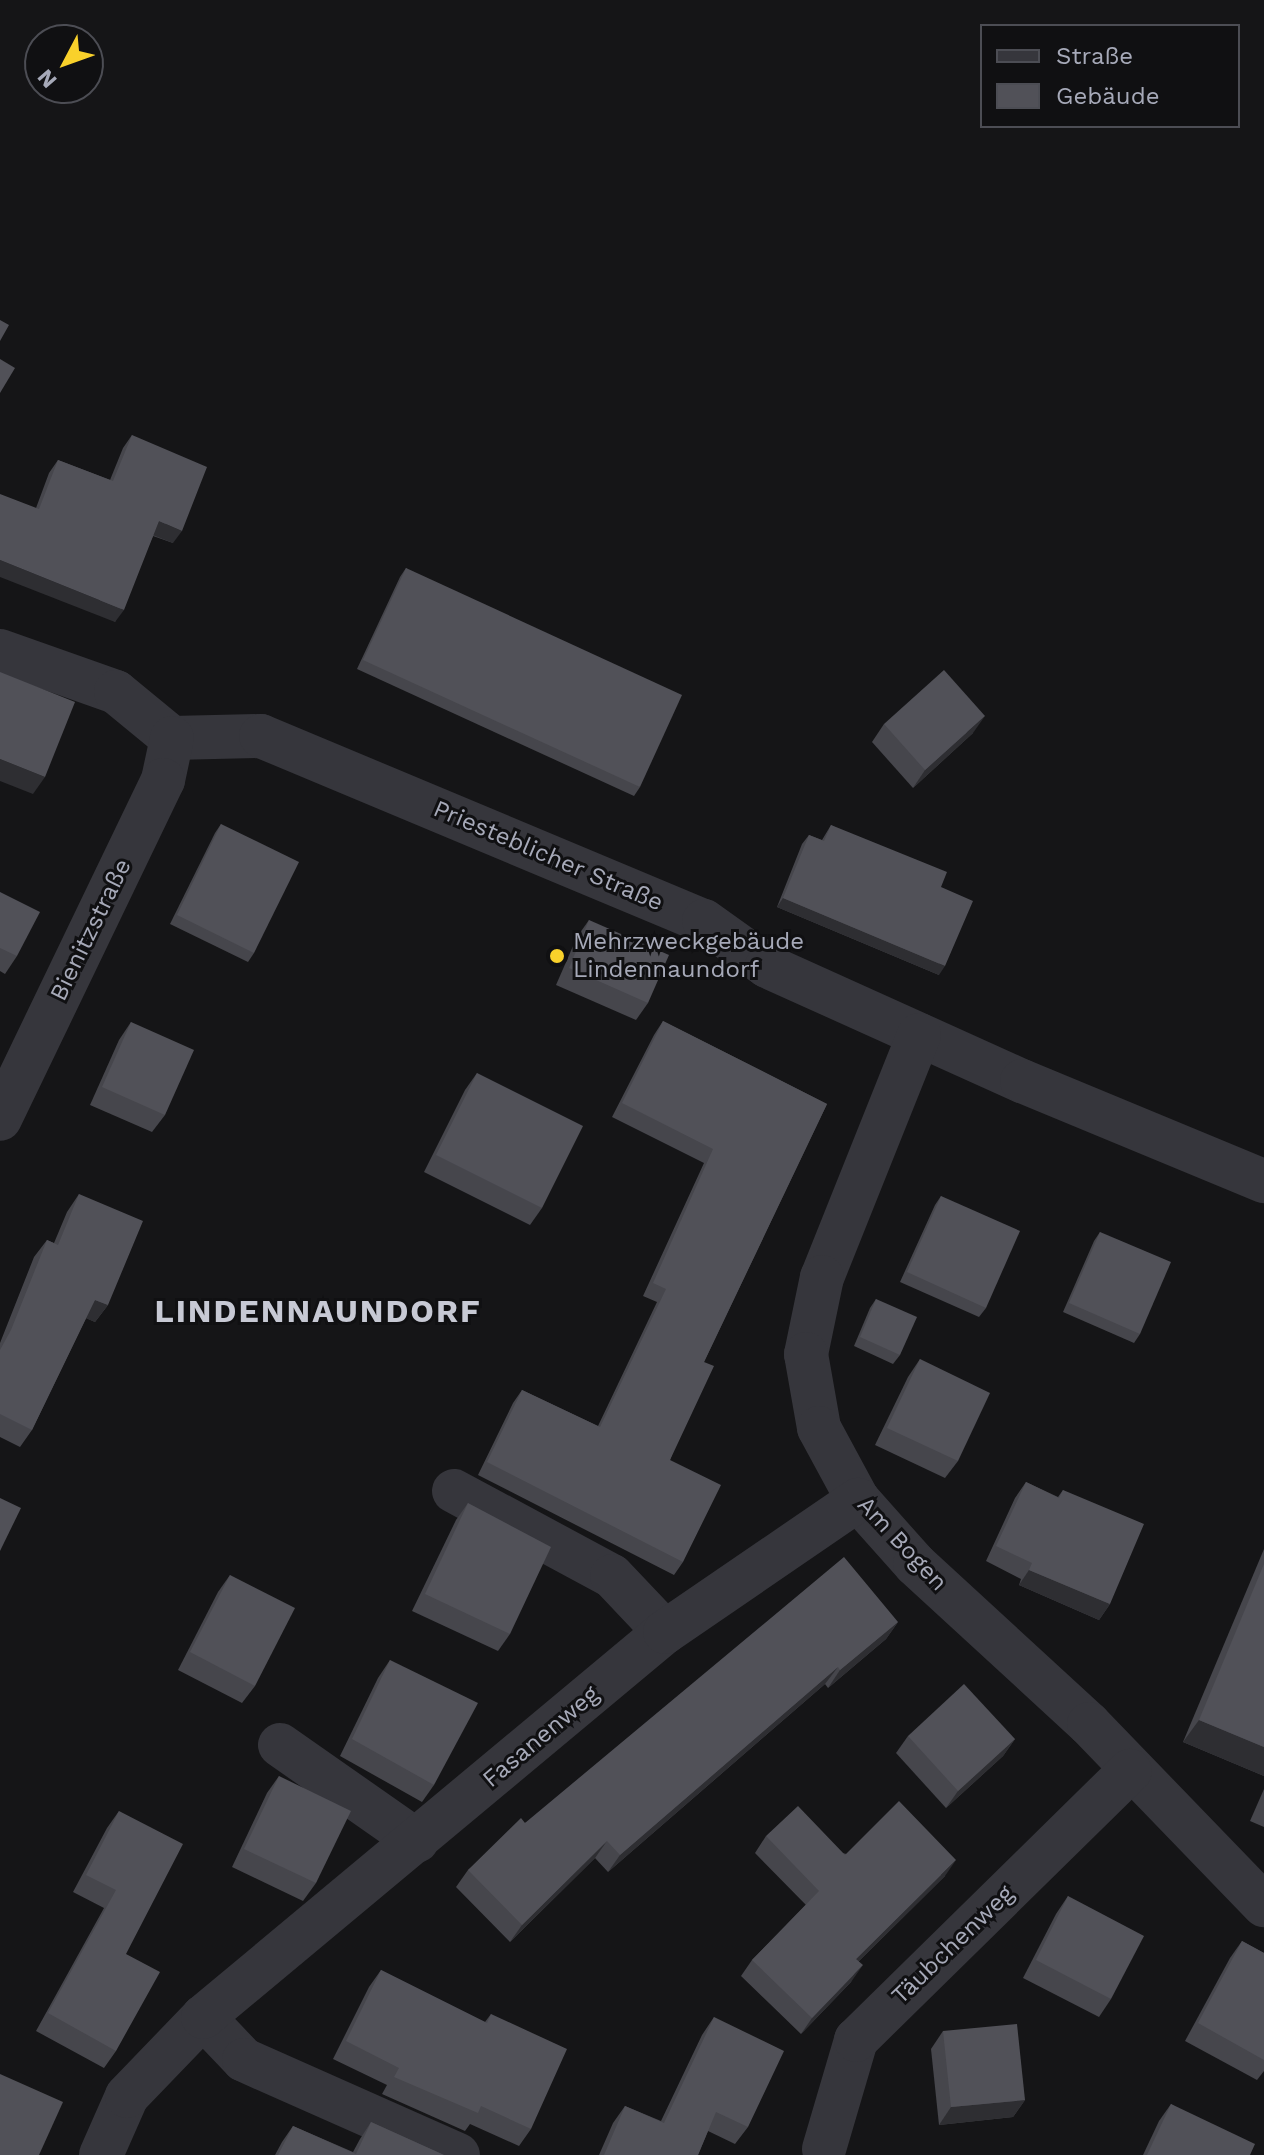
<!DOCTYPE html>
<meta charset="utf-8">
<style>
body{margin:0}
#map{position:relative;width:1264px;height:2155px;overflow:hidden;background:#151517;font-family:"Work Sans",sans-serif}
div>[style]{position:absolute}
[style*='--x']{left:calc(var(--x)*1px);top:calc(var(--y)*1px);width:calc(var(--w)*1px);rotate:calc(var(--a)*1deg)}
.minor>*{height:44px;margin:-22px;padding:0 22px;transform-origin:22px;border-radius:22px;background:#36363c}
.tertiary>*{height:44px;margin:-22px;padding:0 22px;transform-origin:22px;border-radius:22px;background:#36363c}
.wall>*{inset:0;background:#46464c}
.shaded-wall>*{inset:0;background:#2e2e32}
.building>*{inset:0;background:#515158}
.dots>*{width:22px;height:22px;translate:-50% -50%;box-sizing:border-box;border:4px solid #101012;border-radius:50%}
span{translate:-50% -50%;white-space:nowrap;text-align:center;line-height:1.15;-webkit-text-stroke:6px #101012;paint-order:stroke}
.street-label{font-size:24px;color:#a6a9b8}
.poi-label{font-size:24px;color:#a6a9b8}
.left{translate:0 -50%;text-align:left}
.district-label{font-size:32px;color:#c7c9d4;font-weight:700;letter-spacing:2px}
.legend{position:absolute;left:980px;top:24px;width:260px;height:104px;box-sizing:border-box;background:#101012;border:2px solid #4c4d54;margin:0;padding:10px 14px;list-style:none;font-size:24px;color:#a6a9b8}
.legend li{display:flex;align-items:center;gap:16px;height:40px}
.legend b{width:40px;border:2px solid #4c4d54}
.north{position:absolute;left:24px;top:24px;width:80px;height:80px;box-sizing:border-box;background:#101012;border:2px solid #4c4d54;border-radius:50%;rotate:229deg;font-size:22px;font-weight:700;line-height:32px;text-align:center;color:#a6a9b8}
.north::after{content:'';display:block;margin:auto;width:28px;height:36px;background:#f9d12b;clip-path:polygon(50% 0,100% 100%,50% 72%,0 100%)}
</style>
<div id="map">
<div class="minor">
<i style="--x:172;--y:738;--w:89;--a:-1.3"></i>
<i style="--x:261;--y:736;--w:480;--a:22.7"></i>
<i style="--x:704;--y:921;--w:77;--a:35.5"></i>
<i style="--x:767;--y:966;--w:280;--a:24.3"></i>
<i style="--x:1022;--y:1081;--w:262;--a:22.5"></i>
<i style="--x:919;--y:1035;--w:261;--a:111.8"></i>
<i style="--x:822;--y:1277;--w:79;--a:101.7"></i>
<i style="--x:806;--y:1354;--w:75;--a:80"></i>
<i style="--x:819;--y:1428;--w:82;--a:61.6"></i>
<i style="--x:858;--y:1500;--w:86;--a:48.3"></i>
<i style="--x:915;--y:1564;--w:236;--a:42.6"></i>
<i style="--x:1089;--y:1724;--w:252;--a:46"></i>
<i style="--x:454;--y:1491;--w:179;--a:28.3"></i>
<i style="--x:612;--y:1576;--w:77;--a:46.6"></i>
<i style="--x:280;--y:1745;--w:167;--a:35"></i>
<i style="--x:203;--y:2017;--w:59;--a:46.4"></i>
<i style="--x:244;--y:2060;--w:234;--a:23.9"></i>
<i style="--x:824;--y:2149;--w:114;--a:-73.6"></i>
<i style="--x:856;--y:2040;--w:384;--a:-44.5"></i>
<i style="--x:101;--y:2155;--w:64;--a:-66.2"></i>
<i style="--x:127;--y:2096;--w:110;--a:-46.1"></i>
<i style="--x:203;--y:2017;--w:601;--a:-39.81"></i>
<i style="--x:665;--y:1632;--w:234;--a:-34.4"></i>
</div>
<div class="tertiary">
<i style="--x:0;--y:651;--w:123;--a:19.5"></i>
<i style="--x:116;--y:692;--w:72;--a:39.4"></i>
<i style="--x:172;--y:738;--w:43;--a:102.1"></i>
<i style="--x:163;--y:780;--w:376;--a:115.7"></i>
</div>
<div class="wall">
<i style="clip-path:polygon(132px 435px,173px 543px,153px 536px,115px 622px,36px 508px,49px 473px,58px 460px,110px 480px,123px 448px)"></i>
<i style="clip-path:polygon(406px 568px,640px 787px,634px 796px,357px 669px,400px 577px)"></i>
<i style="clip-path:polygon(884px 724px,973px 733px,913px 788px,872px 742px)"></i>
<i style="clip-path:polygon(221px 824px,254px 953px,248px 962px,170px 924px,215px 833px)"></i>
<i style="clip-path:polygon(831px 825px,941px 887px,939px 975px,777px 907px,802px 844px,809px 835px,822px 840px)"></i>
<i style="clip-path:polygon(0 892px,17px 956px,5px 974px,0 971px)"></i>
<i style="clip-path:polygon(589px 920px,648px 1003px,636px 1020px,556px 985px,577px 937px)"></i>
<i style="clip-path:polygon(663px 1021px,827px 1104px,704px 1362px,670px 1460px,683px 1562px,674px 1575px,478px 1475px,513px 1403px,522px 1390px,598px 1426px,657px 1302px,643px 1296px,704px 1163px,612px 1117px,654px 1035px)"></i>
<i style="clip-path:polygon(131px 1022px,165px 1115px,152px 1132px,90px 1105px,119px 1040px)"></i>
<i style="clip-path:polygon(477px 1073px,542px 1208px,530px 1225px,424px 1172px,465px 1090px)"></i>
<i style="clip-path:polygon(79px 1194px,108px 1305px,95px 1322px,86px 1318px,32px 1430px,20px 1447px,0 1437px,0 1343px,34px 1257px,47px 1240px,54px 1243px,67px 1212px)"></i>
<i style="clip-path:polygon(941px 1196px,986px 1308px,979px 1317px,900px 1282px,935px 1205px)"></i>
<i style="clip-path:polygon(1100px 1232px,1140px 1334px,1134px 1343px,1063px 1312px,1094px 1241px)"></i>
<i style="clip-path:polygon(876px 1299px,900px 1355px,893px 1364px,854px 1346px,870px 1308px)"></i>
<i style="clip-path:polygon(920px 1359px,958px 1461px,945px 1478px,875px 1445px,908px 1377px)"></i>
<i style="clip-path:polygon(1026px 1482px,1058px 1497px,1063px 1490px,1110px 1604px,1099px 1620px,1019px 1585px,1021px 1579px,986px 1561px,1015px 1498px)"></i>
<i style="clip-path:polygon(468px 1503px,510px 1634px,498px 1651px,412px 1611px,456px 1520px)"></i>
<i style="clip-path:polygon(1264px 1549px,1264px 1776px,1183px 1742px)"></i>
<i style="clip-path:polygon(230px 1575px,255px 1686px,242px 1703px,178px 1670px,218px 1592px)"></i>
<i style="clip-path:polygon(898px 1622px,886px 1639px,828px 1688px,825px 1684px,608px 1872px,595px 1858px,510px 1942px,456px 1887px,468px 1870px,525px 1823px)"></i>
<i style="clip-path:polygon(390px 1660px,434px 1785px,422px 1802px,340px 1756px,378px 1678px)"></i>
<i style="clip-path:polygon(908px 1736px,1015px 1739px,1003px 1756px,946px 1808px,896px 1753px)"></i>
<i style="clip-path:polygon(279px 1776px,316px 1883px,303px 1901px,232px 1867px,267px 1793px)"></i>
<i style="clip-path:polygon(1264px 1789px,1264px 1827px,1250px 1821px)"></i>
<i style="clip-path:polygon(119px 1811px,126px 1954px,116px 2051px,104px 2068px,36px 2031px,104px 1908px,73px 1892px,107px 1828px)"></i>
<i style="clip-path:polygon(766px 1836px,945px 1876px,859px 1961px,851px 1982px,801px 2034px,741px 1976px,752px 1960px,806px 1905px,755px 1853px)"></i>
<i style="clip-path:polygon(1068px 1896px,1111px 1999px,1099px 2017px,1023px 1978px,1056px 1914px)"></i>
<i style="clip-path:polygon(1242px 1941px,1264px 1953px,1264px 2071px,1257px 2080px,1185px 2041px,1230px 1958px)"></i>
<i style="clip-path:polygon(381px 1970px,485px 2022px,491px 2014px,531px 2129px,519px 2146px,470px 2124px,465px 2131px,382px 2094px,387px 2085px,333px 2059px,369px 1987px)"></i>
<i style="clip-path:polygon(714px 2017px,748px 2127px,735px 2144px,708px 2131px,698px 2155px,599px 2155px,613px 2123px,625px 2106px,661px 2121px,702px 2035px)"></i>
<i style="clip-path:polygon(943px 2031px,1025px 2100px,1013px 2117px,939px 2125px,931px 2049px)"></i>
<i style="clip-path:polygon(1171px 2104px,1250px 2155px,1143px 2155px,1159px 2121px)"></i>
<i style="clip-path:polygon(371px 2122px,444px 2155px,275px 2155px,282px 2142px,293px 2126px,353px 2152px,360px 2139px)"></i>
</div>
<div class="shaded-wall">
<i style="clip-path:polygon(159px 521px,182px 531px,173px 543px,150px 534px)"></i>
<i style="clip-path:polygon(0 560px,124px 610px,115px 622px,0 577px)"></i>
<i style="clip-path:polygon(985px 716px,973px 733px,913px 788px,925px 770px)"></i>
<i style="clip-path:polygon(0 759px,45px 777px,33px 794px,0 781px)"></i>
<i style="clip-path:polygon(783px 898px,945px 966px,939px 975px,777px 907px)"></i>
<i style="clip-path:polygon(95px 1300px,108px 1305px,95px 1322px,83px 1317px)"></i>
<i style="clip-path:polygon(1029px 1570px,1110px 1604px,1099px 1620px,1019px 1585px)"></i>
<i style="clip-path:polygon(898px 1622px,886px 1639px,828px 1688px,840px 1670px)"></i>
<i style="clip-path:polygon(838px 1667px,825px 1684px,608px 1872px,620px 1855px)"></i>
<i style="clip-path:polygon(1199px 1720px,1264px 1747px,1264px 1776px,1183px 1742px)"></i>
<i style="clip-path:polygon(1015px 1739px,1003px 1756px,946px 1808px,958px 1791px)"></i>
<i style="clip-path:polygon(607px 1841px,595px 1858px,510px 1942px,522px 1925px)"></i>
<i style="clip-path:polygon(956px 1860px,945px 1876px,845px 1975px,856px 1959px)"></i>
<i style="clip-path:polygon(863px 1965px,851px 1982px,801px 2034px,812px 2018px)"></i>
<i style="clip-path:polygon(1025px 2100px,1013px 2117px,939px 2125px,951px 2107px)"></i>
</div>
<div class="building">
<i style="clip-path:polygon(0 320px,9px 325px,0 341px)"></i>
<i style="clip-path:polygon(0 359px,15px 368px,0 393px)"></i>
<i style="clip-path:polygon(132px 435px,207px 467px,182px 531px,159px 521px,124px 610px,0 560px,0 494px,39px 509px,58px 460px,113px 481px)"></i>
<i style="clip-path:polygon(406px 568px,682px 695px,640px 787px,363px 660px)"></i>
<i style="clip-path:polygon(944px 670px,985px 716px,925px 770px,884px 724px)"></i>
<i style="clip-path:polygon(0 672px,75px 702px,45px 777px,0 759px)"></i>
<i style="clip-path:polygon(221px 824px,299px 862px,254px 953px,177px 915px)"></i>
<i style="clip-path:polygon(831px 825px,947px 872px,941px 887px,973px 901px,945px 966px,783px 898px,809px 835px,824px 841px)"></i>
<i style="clip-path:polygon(0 892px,40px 912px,17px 956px,0 948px)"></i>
<i style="clip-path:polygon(589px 920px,669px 955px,648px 1003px,569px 968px)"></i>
<i style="clip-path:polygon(663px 1021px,827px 1104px,704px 1362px,714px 1366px,670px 1460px,721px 1485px,683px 1562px,487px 1462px,522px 1390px,600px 1427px,666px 1289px,653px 1283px,713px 1149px,622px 1103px)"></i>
<i style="clip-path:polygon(131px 1022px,194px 1050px,165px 1115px,102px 1087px)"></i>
<i style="clip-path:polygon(477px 1073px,583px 1126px,542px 1208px,436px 1155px)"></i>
<i style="clip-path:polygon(79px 1194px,143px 1221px,108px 1305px,95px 1300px,32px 1430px,0 1414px,0 1350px,11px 1330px,47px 1240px,58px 1245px)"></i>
<i style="clip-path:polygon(941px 1196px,1020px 1231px,986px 1308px,907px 1272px)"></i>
<i style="clip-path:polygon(1100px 1232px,1171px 1262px,1140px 1334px,1069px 1303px)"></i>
<i style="clip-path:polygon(876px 1299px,917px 1317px,900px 1355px,860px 1337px)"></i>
<i style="clip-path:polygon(920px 1359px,990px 1393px,958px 1461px,887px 1428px)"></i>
<i style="clip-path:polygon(1026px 1482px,1059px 1498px,1063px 1490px,1144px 1524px,1110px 1604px,1029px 1570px,1032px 1563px,996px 1546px)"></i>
<i style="clip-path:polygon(0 1498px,21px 1508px,0 1551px)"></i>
<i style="clip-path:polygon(468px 1503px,551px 1547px,510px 1634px,425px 1594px)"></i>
<i style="clip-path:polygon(844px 1557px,898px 1622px,840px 1670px,838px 1667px,620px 1855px,607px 1841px,522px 1925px,468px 1870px,521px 1818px,525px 1823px)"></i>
<i style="clip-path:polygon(1264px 1564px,1264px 1747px,1199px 1720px)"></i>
<i style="clip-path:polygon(230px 1575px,295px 1608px,255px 1686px,190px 1652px)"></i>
<i style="clip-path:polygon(390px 1660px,478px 1703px,434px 1785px,352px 1739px)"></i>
<i style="clip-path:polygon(964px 1684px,1015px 1739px,958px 1791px,908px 1736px)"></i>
<i style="clip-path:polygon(279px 1776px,351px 1811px,316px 1883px,244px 1849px)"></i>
<i style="clip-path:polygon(899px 1801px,956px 1860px,856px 1959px,863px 1965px,812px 2018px,752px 1960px,819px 1891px,766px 1836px,798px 1806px,845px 1855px)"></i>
<i style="clip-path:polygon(119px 1811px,183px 1844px,126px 1954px,160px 1972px,116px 2051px,48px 2013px,116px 1890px,86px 1875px)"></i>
<i style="clip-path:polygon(1068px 1896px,1144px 1936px,1111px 1999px,1036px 1960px)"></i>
<i style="clip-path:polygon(1242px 1941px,1264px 1953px,1264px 2060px,1198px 2023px)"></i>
<i style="clip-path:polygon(381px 1970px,487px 2023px,491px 2014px,567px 2049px,531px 2129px,481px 2106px,478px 2113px,394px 2077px,399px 2068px,346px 2041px)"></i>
<i style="clip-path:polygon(714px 2017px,784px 2051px,748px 2127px,716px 2112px,698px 2155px,604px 2155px,625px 2106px,664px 2123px)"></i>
<i style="clip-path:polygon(1017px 2024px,1025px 2100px,951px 2107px,943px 2031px)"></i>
<i style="clip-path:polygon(0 2074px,63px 2102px,39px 2155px,0 2155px)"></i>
<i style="clip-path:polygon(1171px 2104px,1255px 2144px,1250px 2155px,1147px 2155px)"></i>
<i style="clip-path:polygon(371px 2122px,444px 2155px,278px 2155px,293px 2126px,356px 2154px)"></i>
</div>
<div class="dots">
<i style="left:557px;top:956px;background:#f9d12b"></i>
</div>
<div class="street-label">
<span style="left:548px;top:856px;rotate:23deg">Priesteblicher Straße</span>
<span style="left:91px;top:930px;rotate:-64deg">Bienitzstraße</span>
<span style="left:902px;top:1544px;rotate:47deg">Am Bogen</span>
<span style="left:541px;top:1737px;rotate:-40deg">Fasanenweg</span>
<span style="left:953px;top:1945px;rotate:-44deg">Täubchenweg</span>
</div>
<div class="poi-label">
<span class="left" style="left:573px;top:956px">Mehrzweckgebäude<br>Lindennaundorf</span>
</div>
<div class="district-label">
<span style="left:318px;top:1311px">LINDENNAUNDORF</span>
</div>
<ul class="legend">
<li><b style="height:10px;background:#36363c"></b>Straße</li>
<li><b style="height:22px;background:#515158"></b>Gebäude</li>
</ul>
<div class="north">N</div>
</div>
